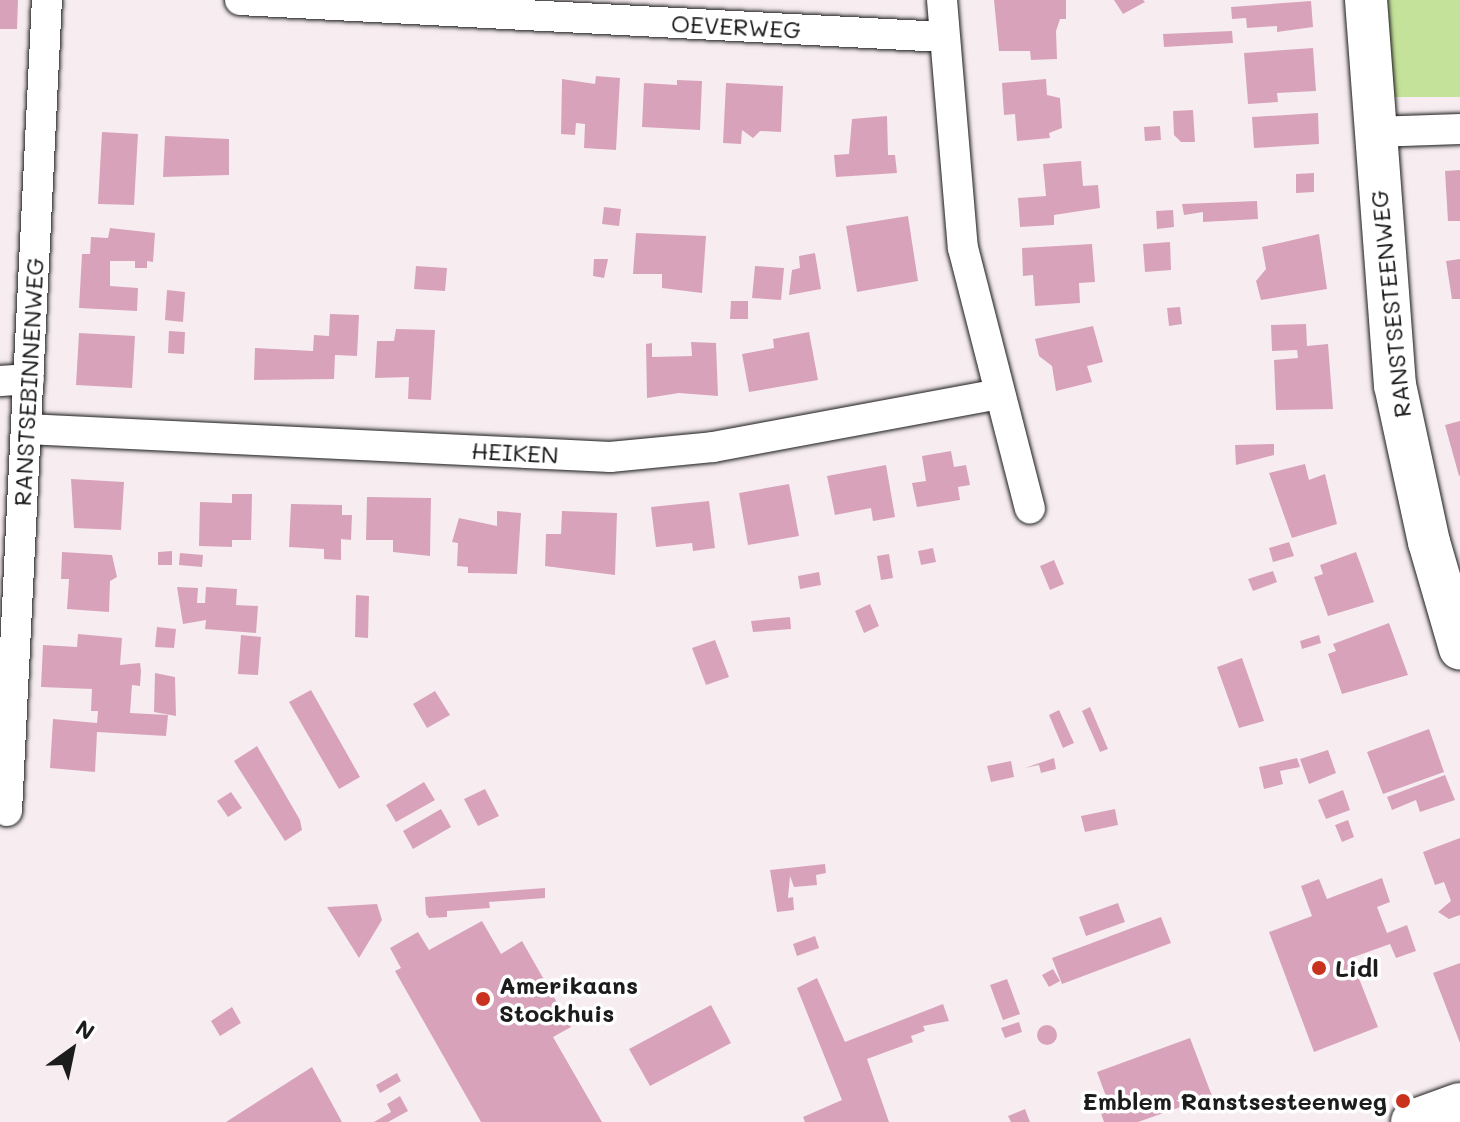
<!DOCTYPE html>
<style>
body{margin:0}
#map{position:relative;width:1460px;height:1122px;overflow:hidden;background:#f7edf1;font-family:Mali,sans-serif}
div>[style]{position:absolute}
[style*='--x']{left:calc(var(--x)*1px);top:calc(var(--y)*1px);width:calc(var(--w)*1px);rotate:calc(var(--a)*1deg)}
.green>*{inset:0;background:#c5e29a}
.building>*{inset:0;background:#d8a3ba}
.round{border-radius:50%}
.roads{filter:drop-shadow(0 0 2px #1c1c1c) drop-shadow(0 0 2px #1c1c1c)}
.street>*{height:30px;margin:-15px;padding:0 15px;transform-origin:15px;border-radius:15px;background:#fff}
.secondary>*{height:42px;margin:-21px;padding:0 21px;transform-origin:21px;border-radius:21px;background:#fff}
.primary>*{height:44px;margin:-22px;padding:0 22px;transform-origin:22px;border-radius:22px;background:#fff}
.dots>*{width:22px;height:22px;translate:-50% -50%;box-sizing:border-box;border:4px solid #fff;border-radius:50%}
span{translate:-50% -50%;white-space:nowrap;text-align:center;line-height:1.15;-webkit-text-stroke:7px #fff;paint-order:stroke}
.street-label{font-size:24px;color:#1c1c1c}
.poi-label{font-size:24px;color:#1c1c1c;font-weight:700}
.left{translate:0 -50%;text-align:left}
.right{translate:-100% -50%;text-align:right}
.north{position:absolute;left:32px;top:1010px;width:80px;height:80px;-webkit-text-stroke:6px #fff;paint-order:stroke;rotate:33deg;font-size:22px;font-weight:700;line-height:32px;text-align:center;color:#1c1c1c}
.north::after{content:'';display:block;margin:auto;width:28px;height:36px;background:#1c1c1c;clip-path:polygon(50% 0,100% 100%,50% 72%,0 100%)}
</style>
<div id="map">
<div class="green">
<i style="clip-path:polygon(1388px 0,1460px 0,1460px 97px,1393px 97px)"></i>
</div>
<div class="building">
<i style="clip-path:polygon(0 0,18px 0,17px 29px,0 29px)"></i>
<i style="clip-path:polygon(994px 0,1066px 0,1066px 19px,1060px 19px,1056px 31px,1057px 59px,1031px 60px,1030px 51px,999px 51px)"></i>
<i style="clip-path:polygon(1114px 0,1143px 0,1145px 2px,1123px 14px)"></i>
<i style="clip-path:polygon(1311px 1px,1313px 27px,1277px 32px,1277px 26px,1247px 28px,1246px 18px,1232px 19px,1231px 7px)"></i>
<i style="clip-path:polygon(1232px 31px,1233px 43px,1164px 47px,1163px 34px)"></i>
<i style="clip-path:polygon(1313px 48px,1316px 91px,1277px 93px,1278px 102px,1248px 104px,1244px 53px)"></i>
<i style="clip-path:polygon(596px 76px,620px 78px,616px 150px,584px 148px,585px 124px,576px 123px,575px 135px,561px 134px,562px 79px,595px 84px)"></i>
<i style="clip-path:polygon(1046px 79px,1047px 95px,1060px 98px,1062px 128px,1049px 133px,1050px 138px,1017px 141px,1015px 114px,1004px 115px,1002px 83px)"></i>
<i style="clip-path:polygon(677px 80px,702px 81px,700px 130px,642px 127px,644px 83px,677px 85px)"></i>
<i style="clip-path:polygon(726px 83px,783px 86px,781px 132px,760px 131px,753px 138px,742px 130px,741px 144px,723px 143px)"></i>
<i style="clip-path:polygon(1193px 110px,1195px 142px,1181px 142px,1174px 135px,1173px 111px)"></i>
<i style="clip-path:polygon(1318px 113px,1319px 144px,1254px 148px,1252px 117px)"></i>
<i style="clip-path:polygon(887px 116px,888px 155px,895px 155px,897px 173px,836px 177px,834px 155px,849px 154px,852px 119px)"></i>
<i style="clip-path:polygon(1160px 126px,1161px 140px,1145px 141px,1144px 127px)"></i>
<i style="clip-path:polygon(102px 132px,138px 134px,134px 205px,98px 204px)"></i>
<i style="clip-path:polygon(165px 136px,229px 139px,229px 175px,163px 177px)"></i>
<i style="clip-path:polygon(1081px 161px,1083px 186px,1098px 185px,1100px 208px,1054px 215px,1054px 225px,1020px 227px,1018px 198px,1046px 196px,1043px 164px)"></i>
<i style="clip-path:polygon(1460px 170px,1460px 221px,1448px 221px,1445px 171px)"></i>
<i style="clip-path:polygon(1314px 173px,1314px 192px,1296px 193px,1296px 174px)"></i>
<i style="clip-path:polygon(1257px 201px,1258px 219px,1203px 222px,1203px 212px,1184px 215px,1182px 204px)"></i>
<i style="clip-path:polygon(604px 207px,621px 209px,619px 226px,602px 224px)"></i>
<i style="clip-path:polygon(1173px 210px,1174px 227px,1157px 229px,1156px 211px)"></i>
<i style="clip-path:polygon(908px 216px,918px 281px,857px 292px,846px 226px)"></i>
<i style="clip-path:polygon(110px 228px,155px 233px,153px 262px,147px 261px,147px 268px,135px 268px,135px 261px,110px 261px,110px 286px,138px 288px,137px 311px,79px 308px,82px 254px,90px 254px,91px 237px,108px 238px)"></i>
<i style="clip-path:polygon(636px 233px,706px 236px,702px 293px,662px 288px,662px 274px,633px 274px)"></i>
<i style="clip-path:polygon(1319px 234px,1327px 289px,1261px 300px,1256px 281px,1266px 269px,1262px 247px)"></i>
<i style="clip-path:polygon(1170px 242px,1171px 270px,1145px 272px,1143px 244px)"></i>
<i style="clip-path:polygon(1092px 244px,1095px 282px,1079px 283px,1080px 303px,1035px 306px,1033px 275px,1023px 276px,1022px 248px)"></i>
<i style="clip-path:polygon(815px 253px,821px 289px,789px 295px,792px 270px,800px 268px,799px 256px)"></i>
<i style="clip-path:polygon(594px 259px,608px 259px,604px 278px,593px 276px)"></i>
<i style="clip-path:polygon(1460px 259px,1460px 299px,1452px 299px,1446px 261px)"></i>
<i style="clip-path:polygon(416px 266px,447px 268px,445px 291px,414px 289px)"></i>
<i style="clip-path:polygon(755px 266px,784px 268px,781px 300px,752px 298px)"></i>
<i style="clip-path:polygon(167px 290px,185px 292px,183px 322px,165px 320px)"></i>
<i style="clip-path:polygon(731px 301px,748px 301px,748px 319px,730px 319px)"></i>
<i style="clip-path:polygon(1180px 307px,1182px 324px,1169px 326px,1167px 308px)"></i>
<i style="clip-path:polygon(330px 314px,359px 315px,357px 356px,335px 355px,334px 379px,254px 380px,255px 348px,313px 351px,314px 335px,329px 336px)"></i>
<i style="clip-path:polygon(1306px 324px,1307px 346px,1328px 344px,1333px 409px,1276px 410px,1274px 360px,1298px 358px,1297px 350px,1272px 351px,1271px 325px)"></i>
<i style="clip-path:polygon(1093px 326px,1103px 362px,1087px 366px,1092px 382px,1056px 391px,1052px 366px,1039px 356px,1035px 339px)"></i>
<i style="clip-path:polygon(396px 329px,435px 330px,431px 400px,408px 399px,409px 377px,375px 378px,377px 341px,394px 341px)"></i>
<i style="clip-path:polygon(169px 331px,185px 332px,184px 354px,168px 353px)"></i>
<i style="clip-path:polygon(809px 332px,818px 380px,749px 392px,742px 354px,774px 348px,773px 339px)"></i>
<i style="clip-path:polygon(79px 333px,135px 336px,132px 388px,76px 385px)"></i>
<i style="clip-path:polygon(691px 342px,716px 343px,718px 396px,679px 393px,647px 398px,646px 344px,652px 343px,652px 357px,692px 356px)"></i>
<i style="clip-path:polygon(1460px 421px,1460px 475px,1459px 476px,1445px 425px)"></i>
<i style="clip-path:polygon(1274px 444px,1274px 455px,1236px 465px,1235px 445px)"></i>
<i style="clip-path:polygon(951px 451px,954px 467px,966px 465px,970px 485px,958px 487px,960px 500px,917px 507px,912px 483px,926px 481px,922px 456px)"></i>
<i style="clip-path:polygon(1305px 464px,1309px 480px,1325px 474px,1337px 524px,1292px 538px,1269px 473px)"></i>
<i style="clip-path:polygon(886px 465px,895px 517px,873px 521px,871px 508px,835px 515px,827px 476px)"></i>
<i style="clip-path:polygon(71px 479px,124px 482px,121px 530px,74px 528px)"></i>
<i style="clip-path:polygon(789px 484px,799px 536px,748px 545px,739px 493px)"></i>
<i style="clip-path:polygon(232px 494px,252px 494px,251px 540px,232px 540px,232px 547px,199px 546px,200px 502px,232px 503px)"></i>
<i style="clip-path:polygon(367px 497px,431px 498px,430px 556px,393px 552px,393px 540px,366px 540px)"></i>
<i style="clip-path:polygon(709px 501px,715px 548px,693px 551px,692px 543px,656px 547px,651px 507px)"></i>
<i style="clip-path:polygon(291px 504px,342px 505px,342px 515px,352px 515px,351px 540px,341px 539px,341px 560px,324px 559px,324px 549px,289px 547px)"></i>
<i style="clip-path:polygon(497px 511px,521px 513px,517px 574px,468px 573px,468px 567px,457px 566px,458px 543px,452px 542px,459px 518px,497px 526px)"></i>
<i style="clip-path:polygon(562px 511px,617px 513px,615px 575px,545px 566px,546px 534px,561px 534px)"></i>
<i style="clip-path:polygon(1289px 542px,1294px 556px,1273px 562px,1269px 548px)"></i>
<i style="clip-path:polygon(933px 548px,936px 562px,921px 565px,918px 551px)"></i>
<i style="clip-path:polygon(172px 551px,172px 565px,158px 565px,158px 552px)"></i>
<i style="clip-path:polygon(62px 552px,112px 555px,117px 577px,110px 581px,109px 612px,67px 609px,69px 579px,61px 579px)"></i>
<i style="clip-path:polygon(1356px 552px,1374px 602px,1328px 616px,1314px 577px,1323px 574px,1320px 565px)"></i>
<i style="clip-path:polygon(180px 553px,203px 555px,202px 567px,179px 565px)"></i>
<i style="clip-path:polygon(889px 554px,893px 578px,881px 580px,877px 556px)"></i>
<i style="clip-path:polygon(1054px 560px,1064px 584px,1050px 590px,1040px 566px)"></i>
<i style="clip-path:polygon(1273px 571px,1277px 582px,1253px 591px,1248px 579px)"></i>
<i style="clip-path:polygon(819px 572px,821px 585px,800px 589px,798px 576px)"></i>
<i style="clip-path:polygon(177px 587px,198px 588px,197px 603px,205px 603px,206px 587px,237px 589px,236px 605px,258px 606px,256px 633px,205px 629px,206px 620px,183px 624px)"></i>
<i style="clip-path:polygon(356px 595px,369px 596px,368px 638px,355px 637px)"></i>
<i style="clip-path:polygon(870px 604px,879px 626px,864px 633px,855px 611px)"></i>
<i style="clip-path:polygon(790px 617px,791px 629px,753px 632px,751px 621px)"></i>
<i style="clip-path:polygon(1389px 623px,1408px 675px,1342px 694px,1328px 654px,1336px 651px,1333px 644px)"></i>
<i style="clip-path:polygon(157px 627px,176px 629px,174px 648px,155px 647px)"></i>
<i style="clip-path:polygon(78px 634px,122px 638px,120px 665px,140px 663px,141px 671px,140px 686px,132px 685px,130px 713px,168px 715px,166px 736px,97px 732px,95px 772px,50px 768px,53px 719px,97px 723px,98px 711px,91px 711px,92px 689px,41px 687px,43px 645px,77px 647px)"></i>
<i style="clip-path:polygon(241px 635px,261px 637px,258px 675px,238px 674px)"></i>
<i style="clip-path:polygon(1319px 635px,1321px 643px,1302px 649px,1300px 641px)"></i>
<i style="clip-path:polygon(715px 640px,729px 677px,706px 685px,692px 648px)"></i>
<i style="clip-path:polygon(1242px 658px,1264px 721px,1239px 728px,1217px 667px)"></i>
<i style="clip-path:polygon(155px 673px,175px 677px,176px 716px,154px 712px)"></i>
<i style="clip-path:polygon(311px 690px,360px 777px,339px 789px,289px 702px)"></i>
<i style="clip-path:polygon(435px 691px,450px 715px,427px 728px,413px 704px)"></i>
<i style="clip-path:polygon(1090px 707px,1108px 749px,1100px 752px,1082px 711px)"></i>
<i style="clip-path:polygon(1059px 710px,1074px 743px,1063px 748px,1049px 715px)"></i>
<i style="clip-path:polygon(1429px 729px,1444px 772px,1383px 794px,1367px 752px)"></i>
<i style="clip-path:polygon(257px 746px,300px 820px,302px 830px,285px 841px,234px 761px)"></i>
<i style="clip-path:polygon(1328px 750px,1336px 773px,1309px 784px,1300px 759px)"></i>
<i style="clip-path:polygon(1054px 758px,1056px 769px,1041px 773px,1039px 765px,1025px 768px)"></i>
<i style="clip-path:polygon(1297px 758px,1300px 767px,1280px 771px,1283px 784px,1264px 789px,1259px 767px)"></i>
<i style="clip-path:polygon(1011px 761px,1014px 777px,991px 782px,987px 766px)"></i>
<i style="clip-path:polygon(1445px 775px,1455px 800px,1420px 812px,1416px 800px,1392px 810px,1387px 797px)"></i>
<i style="clip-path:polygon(424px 782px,435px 800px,396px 822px,386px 805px)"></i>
<i style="clip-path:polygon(485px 789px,499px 816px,478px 826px,464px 799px)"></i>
<i style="clip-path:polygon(1343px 790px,1350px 810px,1326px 819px,1318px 800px)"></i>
<i style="clip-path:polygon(231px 792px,242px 808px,228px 817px,217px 801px)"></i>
<i style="clip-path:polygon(441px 809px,451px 827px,413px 849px,403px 831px)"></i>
<i style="clip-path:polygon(1115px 809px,1118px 825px,1085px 832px,1081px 816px)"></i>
<i style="clip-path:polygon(1348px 820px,1354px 837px,1342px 842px,1335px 825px)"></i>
<i style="clip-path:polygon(1460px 838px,1460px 915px,1449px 919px,1438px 912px,1451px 901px,1444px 882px,1435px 885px,1423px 852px)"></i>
<i style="clip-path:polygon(825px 864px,826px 873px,816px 875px,817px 885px,794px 887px,790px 876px,788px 898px,793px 897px,794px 910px,777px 912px,770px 870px)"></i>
<i style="clip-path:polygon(1382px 878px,1390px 902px,1377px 907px,1387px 933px,1407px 925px,1416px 951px,1396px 958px,1390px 944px,1351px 958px,1378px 1027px,1314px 1052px,1269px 932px,1312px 916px,1301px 886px,1319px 879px,1327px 899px)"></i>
<i style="clip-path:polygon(545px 888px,545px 898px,489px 902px,490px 908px,447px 911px,447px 917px,429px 918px,426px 914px,425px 897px)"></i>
<i style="clip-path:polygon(1118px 903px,1125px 922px,1086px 936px,1079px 917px)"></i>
<i style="clip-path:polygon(377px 904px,382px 920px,359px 958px,327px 907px)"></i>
<i style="clip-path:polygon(1161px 917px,1171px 943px,1062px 984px,1052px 958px)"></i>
<i style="clip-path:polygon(482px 921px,501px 954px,522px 941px,571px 1027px,553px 1037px,602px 1122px,481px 1122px,395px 971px,401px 968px,390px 948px,418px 932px,429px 950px)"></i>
<i style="clip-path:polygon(815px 936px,819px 948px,797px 956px,793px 944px)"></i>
<i style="clip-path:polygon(1460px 963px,1460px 1043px,1433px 973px)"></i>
<i style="clip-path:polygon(1053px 969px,1060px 981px,1049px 987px,1042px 975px)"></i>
<i style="clip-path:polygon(817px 978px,845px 1042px,943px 1004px,949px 1021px,923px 1026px,925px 1031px,911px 1036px,913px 1042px,867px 1059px,889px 1122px,805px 1122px,803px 1117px,842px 1100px,797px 988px)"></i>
<i style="clip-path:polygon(1007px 979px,1020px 1014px,1003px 1020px,990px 985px)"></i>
<i style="clip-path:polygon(711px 1005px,731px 1043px,650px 1086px,629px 1049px)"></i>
<i style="clip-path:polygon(232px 1007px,241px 1023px,220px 1036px,211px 1021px)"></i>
<i style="clip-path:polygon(1019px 1022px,1022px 1032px,1005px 1038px,1001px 1028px)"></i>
<i class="round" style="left:1037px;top:1025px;width:20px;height:20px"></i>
<i style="clip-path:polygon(1190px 1038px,1212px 1096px,1138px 1122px,1104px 1122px,1097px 1102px,1107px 1099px,1097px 1072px)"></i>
<i style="clip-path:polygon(312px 1067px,342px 1122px,226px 1122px)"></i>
<i style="clip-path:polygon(397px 1073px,401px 1081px,380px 1093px,376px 1085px)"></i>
<i style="clip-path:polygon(400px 1096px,408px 1111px,388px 1122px,374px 1122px,391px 1112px,387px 1104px)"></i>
<i style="clip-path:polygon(1025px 1109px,1030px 1122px,1011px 1122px,1008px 1116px)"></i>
</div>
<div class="roads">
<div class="street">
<i style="--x:240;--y:0;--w:705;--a:3.01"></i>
<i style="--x:942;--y:0;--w:249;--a:85.2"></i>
<i style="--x:963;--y:248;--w:269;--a:75.6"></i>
<i style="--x:1374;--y:132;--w:86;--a:-2"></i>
<i style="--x:0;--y:381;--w:29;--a:-4"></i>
<i style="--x:26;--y:429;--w:585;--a:2.74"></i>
<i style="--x:610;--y:457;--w:103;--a:-5.5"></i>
<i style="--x:713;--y:447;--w:291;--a:-10.5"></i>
<i style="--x:7;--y:811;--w:812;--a:-87.18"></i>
</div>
<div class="secondary">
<i style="--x:1366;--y:0;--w:386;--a:85.7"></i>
<i style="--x:1395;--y:385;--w:161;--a:77.8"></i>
<i style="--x:1429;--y:542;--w:111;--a:73.8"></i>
</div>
<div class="primary">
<i style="--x:1413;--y:1122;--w:50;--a:-19.9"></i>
</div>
</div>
<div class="dots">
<i style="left:1319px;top:968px;background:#c8321e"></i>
<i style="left:483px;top:999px;background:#c8321e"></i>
<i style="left:1403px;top:1101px;background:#c8321e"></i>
</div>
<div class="street-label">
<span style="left:736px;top:26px;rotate:3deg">OEVERWEG</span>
<span style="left:1390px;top:304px;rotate:-96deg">RANSTSESTEENWEG</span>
<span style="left:28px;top:382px;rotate:-87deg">RANSTSEBINNENWEG</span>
<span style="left:515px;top:452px;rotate:3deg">HEIKEN</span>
</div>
<div class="poi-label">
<span class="left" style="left:1335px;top:968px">Lidl</span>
<span class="left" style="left:499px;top:999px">Amerikaans<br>Stockhuis</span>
<span class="right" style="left:1387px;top:1101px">Emblem Ranstsesteenweg</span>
</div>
<div class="north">N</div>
</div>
